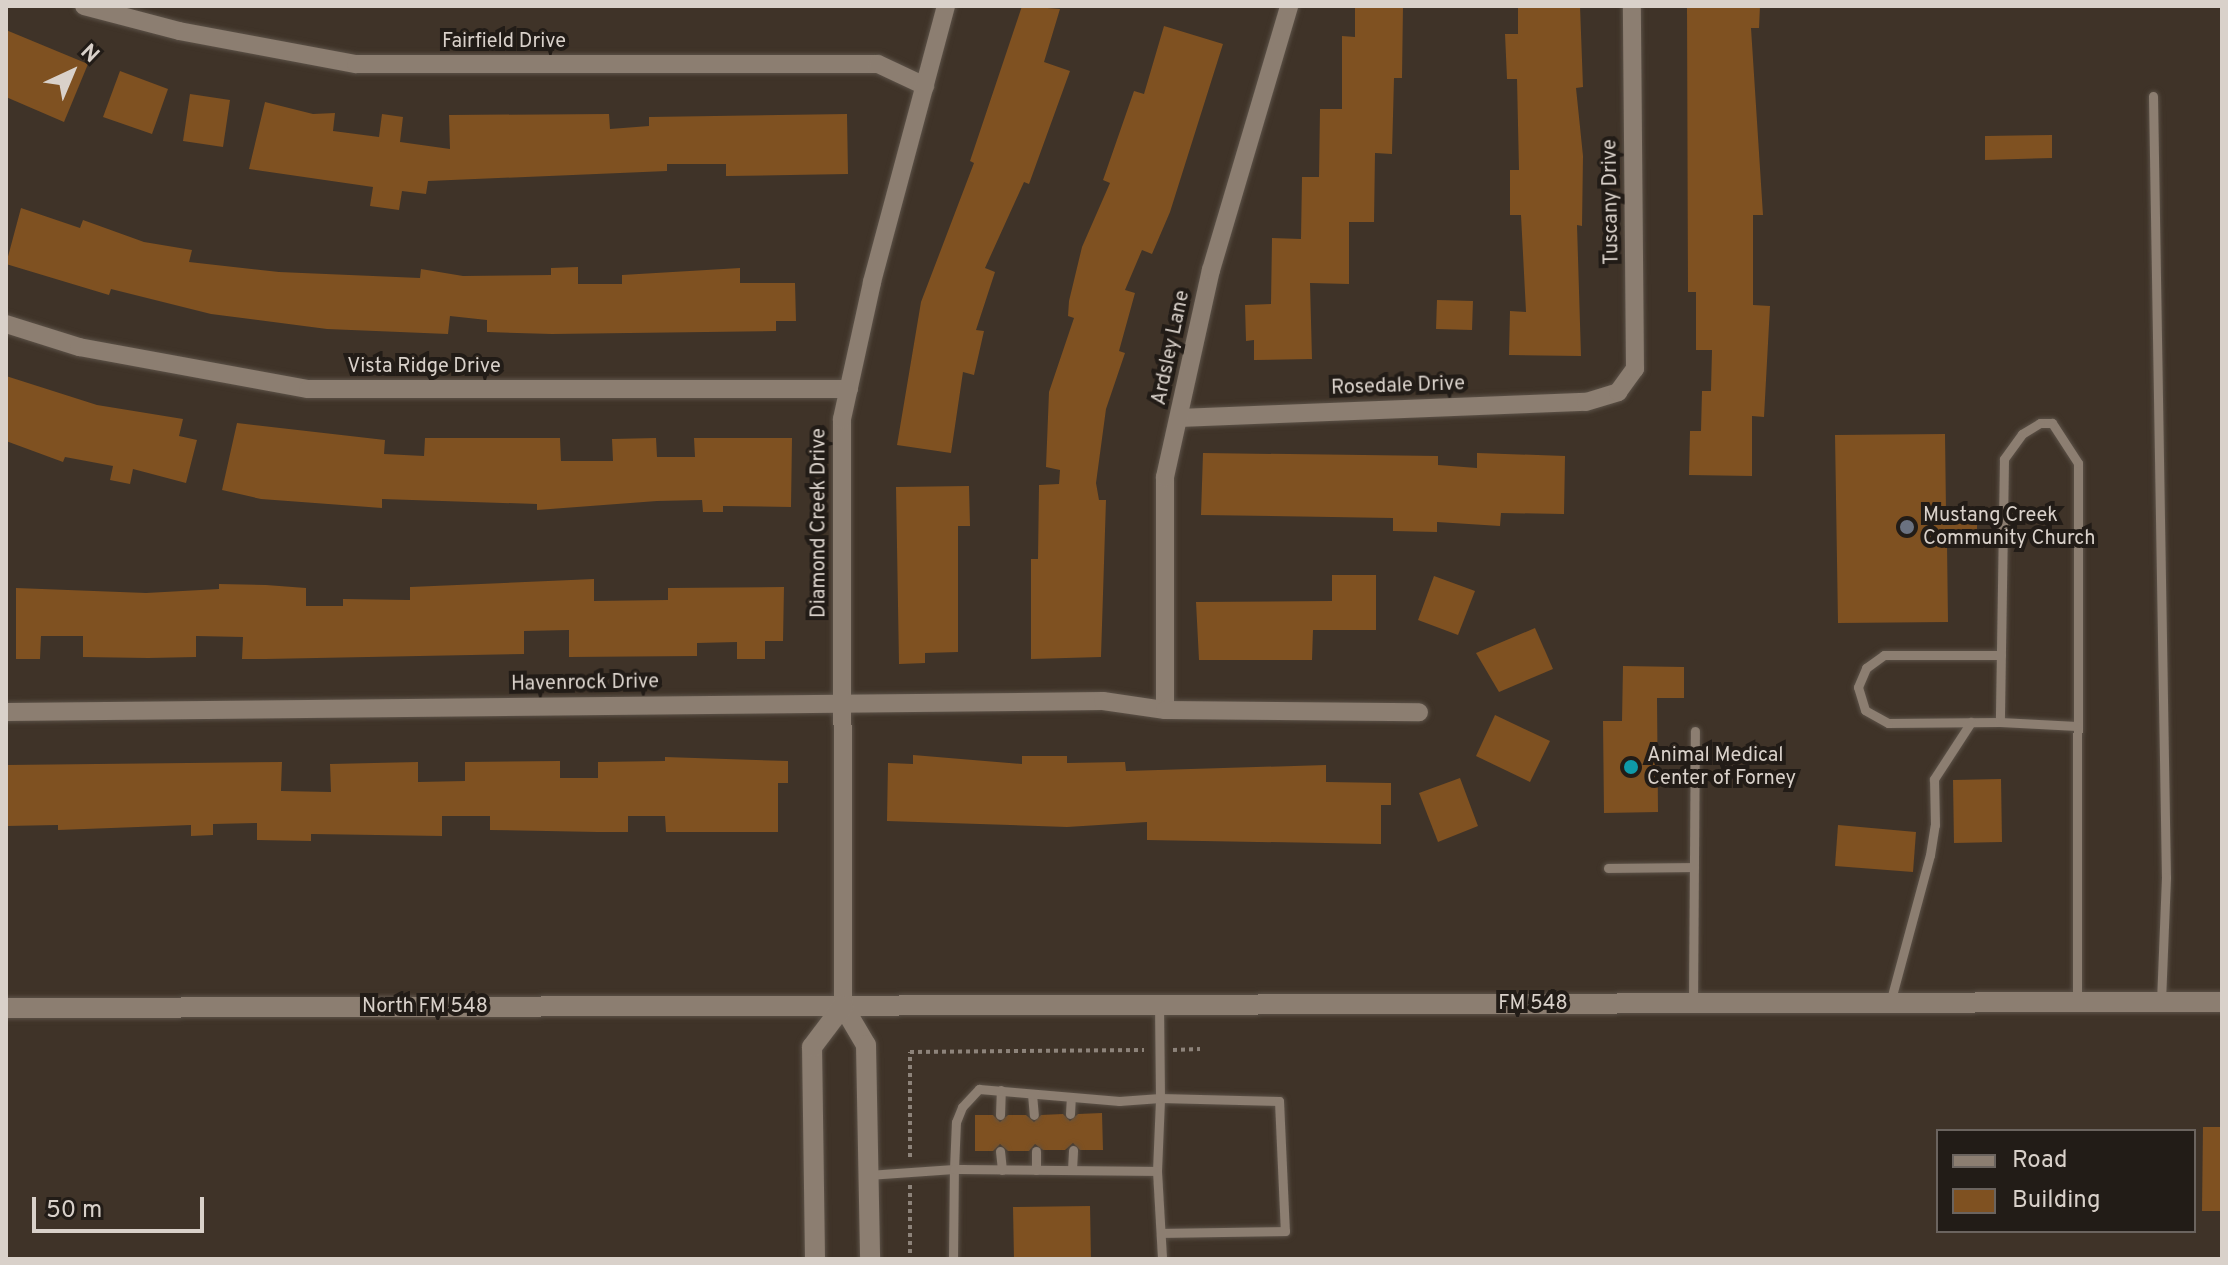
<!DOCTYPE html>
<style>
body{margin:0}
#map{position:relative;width:2228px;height:1265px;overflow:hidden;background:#3f3328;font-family:Overpass,sans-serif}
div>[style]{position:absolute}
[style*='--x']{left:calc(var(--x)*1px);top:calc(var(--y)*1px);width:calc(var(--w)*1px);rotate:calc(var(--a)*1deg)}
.building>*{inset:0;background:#7f5121}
.path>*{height:4px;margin-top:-2px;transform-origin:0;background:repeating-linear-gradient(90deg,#8d837a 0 4px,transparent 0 8px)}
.roads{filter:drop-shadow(0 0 2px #5c5248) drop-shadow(0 0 2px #5c5248)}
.lane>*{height:9px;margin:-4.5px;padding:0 4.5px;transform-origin:4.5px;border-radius:4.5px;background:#8c7e71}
.street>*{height:18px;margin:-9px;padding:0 9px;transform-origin:9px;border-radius:9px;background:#8c7e71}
.secondary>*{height:20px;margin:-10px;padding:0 10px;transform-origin:10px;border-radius:10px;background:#8c7e71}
.dots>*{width:22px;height:22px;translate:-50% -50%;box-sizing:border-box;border:4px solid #221c17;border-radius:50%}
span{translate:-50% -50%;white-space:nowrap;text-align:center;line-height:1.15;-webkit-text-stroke:8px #221c17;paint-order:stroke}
.street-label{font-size:20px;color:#d9d1ca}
.poi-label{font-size:20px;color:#d9d1ca}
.left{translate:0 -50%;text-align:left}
.frame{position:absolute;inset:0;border:8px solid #d9d1ca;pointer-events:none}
.legend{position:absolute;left:1936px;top:1129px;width:260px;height:104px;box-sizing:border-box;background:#221c17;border:2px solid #6b645f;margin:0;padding:10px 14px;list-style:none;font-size:24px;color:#d9d1ca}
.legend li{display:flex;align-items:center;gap:16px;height:40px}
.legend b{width:40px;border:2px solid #6b645f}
.north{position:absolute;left:32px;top:32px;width:80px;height:80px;-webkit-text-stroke:6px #221c17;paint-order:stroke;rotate:44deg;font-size:22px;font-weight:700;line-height:32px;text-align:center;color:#d9d1ca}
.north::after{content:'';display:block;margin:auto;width:28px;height:36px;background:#d9d1ca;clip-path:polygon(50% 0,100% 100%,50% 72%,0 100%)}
.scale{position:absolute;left:32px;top:1197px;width:172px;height:36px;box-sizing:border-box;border:4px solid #d9d1ca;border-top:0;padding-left:10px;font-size:24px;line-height:28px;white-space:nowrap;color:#d9d1ca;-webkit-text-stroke:6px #221c17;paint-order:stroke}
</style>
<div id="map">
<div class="building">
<i style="clip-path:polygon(1022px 6px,1060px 9px,1044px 62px,1070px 71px,1029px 184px,1024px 182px,985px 268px,995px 272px,976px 330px,984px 331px,974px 375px,963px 372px,951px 453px,897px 445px,921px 302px,974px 163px,970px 161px)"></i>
<i style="clip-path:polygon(1355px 6px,1403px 6px,1402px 78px,1394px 78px,1392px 154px,1375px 153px,1374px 222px,1349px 222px,1349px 284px,1310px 283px,1312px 359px,1254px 360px,1254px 340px,1246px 341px,1245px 305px,1271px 304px,1272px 238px,1301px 239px,1302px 177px,1319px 177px,1320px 109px,1342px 109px,1342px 36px,1355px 37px)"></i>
<i style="clip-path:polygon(1518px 6px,1580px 6px,1583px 87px,1576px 88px,1583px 156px,1582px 226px,1577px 225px,1581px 356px,1509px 355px,1510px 311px,1526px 312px,1521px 215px,1510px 215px,1510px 170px,1519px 170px,1517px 79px,1507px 79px,1505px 34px,1518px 34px)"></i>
<i style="clip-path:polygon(1687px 6px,1760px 6px,1759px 28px,1751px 28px,1763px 215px,1753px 215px,1753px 305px,1770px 306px,1764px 417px,1752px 416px,1752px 476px,1689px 475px,1690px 431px,1701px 431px,1702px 391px,1711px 391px,1712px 350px,1696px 350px,1696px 292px,1688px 292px)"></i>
<i style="clip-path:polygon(1164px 26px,1223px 44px,1170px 212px,1152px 254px,1142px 250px,1125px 290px,1135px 293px,1119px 351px,1125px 353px,1106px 409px,1096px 483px,1099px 500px,1106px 500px,1101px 657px,1031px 659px,1031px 559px,1038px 559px,1039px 485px,1059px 484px,1060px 470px,1046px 467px,1049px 392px,1074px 318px,1068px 316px,1069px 301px,1082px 247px,1110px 183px,1103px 180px,1134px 91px,1144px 94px)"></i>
<i style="clip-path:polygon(6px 30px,88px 64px,64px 122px,6px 97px)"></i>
<i style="clip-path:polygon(120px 71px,168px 89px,152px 134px,103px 117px)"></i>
<i style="clip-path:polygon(190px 94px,230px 100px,223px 147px,183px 141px)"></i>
<i style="clip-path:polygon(265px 102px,313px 114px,335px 113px,333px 131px,379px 137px,382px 114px,403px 117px,400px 142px,450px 149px,449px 115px,609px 114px,610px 129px,649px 126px,649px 117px,847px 114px,848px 174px,726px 176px,726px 164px,667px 164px,667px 171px,428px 181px,426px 194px,402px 191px,399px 210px,370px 206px,373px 187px,249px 169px)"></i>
<i style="clip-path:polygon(2052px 135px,2052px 158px,1985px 160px,1985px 136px)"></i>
<i style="clip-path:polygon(21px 208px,80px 228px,83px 220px,144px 242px,192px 250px,189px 262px,279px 272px,420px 278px,421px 269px,463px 276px,551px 275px,551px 268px,578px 267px,578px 284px,622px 284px,622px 275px,740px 268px,740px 283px,795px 283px,796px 321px,776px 321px,776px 331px,552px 334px,487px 332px,487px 320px,450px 316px,448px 334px,327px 329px,211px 314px,111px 289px,109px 295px,6px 264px)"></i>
<i style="clip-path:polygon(1437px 300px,1473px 301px,1472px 330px,1436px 329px)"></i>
<i style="clip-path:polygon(6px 376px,97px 405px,183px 419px,179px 436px,197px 440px,186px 483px,133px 469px,130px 484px,110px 480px,113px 466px,65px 457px,63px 462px,6px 441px)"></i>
<i style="clip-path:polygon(237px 423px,385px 440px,384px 454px,424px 456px,425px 438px,560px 438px,561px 461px,613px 461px,612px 439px,656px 438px,657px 457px,695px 457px,694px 438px,792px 438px,791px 507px,723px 506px,723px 512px,703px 512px,702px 500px,657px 501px,537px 510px,537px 504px,382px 499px,382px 508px,261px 499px,222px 490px)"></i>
<i style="clip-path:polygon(1945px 434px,1946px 511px,1977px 511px,1977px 543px,1947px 543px,1948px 622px,1838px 623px,1835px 435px)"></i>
<i style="clip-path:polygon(1203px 453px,1438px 456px,1438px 465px,1477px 468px,1477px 453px,1565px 456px,1564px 514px,1501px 513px,1500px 526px,1437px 522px,1437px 532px,1393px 531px,1393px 518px,1201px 515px)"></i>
<i style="clip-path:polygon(969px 486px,970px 526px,958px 526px,958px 652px,925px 653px,925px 663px,899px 664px,896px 487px)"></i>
<i style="clip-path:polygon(1332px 575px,1376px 575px,1376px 630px,1313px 630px,1312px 660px,1199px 660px,1196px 602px,1332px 601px)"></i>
<i style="clip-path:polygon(1434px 576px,1475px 591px,1458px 635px,1418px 620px)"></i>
<i style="clip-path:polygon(594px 579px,594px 601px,668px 600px,668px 588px,784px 587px,783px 641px,765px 641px,765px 659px,737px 659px,737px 642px,697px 643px,697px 656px,569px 657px,569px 630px,524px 631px,524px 654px,265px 659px,242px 659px,243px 637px,196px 636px,196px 657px,148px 658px,83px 657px,83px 636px,41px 636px,40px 659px,16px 659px,16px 588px,146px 593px,219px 589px,219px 584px,266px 585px,306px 588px,306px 606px,343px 606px,343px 599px,410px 600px,410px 587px)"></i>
<i style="clip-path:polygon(1535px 628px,1553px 669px,1499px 692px,1476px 653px)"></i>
<i style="clip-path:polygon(1623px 666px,1684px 667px,1684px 698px,1657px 698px,1658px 812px,1604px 813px,1603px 721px,1622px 721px)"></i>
<i style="clip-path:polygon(1495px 715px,1550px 741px,1530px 782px,1476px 756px)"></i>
<i style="clip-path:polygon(913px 755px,1022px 764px,1022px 756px,1067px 756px,1067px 763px,1125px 762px,1126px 771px,1326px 765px,1326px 782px,1391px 783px,1391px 805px,1381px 805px,1381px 844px,1147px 840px,1147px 822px,1067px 827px,887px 821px,888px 763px,913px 764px)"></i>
<i style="clip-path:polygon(665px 757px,788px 761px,788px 783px,778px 783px,778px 832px,666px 832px,665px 816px,628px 816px,628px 832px,598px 832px,490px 830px,490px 816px,442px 816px,442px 836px,311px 834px,311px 841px,257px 840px,257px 823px,213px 824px,213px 835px,191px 836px,191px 825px,58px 830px,58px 825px,6px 826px,6px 765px,282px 762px,281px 791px,331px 792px,330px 764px,418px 762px,418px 782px,465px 781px,465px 762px,560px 761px,560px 778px,598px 778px,598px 762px,665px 761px)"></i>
<i style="clip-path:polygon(1460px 778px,1478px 826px,1438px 842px,1419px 793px)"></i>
<i style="clip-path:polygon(2001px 779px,2002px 842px,1954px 843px,1953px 780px)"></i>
<i style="clip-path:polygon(1838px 825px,1916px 832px,1913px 872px,1835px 866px)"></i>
<i style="clip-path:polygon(1102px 1113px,1103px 1150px,1080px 1150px,1073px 1143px,1065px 1150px,1043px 1150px,1035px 1144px,1029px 1151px,1008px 1151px,1000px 1144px,993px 1151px,975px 1151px,975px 1115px,993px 1115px,1000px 1122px,1008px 1115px,1026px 1115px,1034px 1122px,1041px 1115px,1063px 1114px,1070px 1121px,1078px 1114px)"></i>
<i style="clip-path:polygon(2203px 1127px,2222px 1127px,2222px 1211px,2202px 1211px)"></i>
<i style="clip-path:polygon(1090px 1206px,1091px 1259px,1014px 1259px,1013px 1207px)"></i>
</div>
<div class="path">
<i style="--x:1173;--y:1050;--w:27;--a:-2"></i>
<i style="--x:910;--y:1157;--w:105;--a:-90"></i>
<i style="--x:910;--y:1052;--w:234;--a:-0.5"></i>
<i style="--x:910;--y:1185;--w:74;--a:90"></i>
</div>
<div class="roads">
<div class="lane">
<i style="--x:2153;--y:96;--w:781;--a:89.05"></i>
<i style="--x:2166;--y:877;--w:125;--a:92.3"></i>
<i style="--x:2000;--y:722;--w:112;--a:179.5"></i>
<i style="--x:1888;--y:723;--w:26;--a:-151"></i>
<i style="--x:1865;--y:710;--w:24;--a:-107"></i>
<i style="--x:1858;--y:687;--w:21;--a:-67"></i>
<i style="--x:1866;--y:668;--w:22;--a:-36"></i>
<i style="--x:1884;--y:655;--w:117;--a:0"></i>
<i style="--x:1608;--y:868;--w:86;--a:-0.7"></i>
<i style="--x:1693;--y:1003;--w:272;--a:-89.6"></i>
<i style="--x:1890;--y:1003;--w:153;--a:-74.9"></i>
<i style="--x:1930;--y:855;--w:30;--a:-81"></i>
<i style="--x:1935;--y:825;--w:46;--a:-91.2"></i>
<i style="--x:1934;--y:779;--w:68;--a:-57"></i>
<i style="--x:2077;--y:1003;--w:540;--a:-89.89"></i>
<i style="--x:2078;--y:463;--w:48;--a:-123"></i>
<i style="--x:2052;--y:423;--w:12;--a:180"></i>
<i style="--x:2040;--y:423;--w:21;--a:149"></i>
<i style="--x:2022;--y:434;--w:31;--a:126"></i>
<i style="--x:2004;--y:459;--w:263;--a:90.9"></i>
<i style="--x:2000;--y:722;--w:77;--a:3"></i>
<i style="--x:1032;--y:1094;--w:21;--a:85"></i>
<i style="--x:1070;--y:1114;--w:17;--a:-87"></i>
<i style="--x:1000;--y:1115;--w:25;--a:-88"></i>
<i style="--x:1000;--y:1151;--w:19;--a:84"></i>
<i style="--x:1036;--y:1151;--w:19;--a:90"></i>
<i style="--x:1072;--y:1170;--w:20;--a:-87"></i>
<i style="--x:1157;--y:1171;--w:73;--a:-87.6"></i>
<i style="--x:1160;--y:1098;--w:119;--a:1.4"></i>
<i style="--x:1279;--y:1101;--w:130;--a:87.4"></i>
<i style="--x:1285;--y:1231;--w:123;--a:179.1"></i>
<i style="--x:868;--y:1175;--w:86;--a:-4"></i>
<i style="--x:954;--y:1169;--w:47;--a:-87.6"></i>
<i style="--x:956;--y:1122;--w:16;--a:-68"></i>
<i style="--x:962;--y:1107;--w:25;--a:-47"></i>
<i style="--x:979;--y:1089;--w:141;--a:4.9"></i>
<i style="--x:1119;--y:1101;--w:41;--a:-4.2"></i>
<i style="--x:1160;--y:1098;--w:92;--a:-90.6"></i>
<i style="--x:953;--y:1259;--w:90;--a:-89.4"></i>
<i style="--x:954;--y:1169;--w:10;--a:0"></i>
<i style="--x:964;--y:1169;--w:193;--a:0.6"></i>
<i style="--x:1157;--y:1171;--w:88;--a:86.7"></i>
</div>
<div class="street">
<i style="--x:84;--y:6;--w:98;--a:14.7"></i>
<i style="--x:179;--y:31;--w:180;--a:10.6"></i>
<i style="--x:356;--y:64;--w:522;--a:0"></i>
<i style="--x:878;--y:64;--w:52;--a:25.1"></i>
<i style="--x:6;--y:324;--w:77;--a:17.5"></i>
<i style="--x:79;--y:347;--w:233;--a:10.4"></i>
<i style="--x:308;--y:389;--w:541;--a:0"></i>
<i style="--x:1179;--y:418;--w:407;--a:-2.3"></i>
<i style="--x:1586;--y:402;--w:34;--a:-17"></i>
<i style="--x:1618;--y:392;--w:29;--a:-54"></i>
<i style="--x:1635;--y:369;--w:363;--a:-90.5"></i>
<i style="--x:1165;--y:710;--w:233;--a:-90"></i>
<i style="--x:1165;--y:477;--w:212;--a:-77.5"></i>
<i style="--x:1211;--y:270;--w:275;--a:-73.5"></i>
<i style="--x:6;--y:712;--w:1097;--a:-0.57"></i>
<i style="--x:1103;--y:701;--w:63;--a:8.3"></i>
<i style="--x:1165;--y:710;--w:254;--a:0.5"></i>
<i style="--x:843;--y:1006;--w:587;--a:-90.1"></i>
<i style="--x:842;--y:419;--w:140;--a:-77.6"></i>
<i style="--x:872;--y:282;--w:286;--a:-75"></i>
</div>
<div class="secondary">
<i style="--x:843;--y:1006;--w:45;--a:59.5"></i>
<i style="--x:866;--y:1045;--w:214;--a:88.9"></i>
<i style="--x:6;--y:1008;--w:2216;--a:-0.16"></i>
<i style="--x:815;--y:1259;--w:212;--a:-90.8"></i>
<i style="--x:812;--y:1047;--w:51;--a:-52.9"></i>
</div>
</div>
<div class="dots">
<i style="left:1907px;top:527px;background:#6b7280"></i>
<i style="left:1631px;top:767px;background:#0f9aa8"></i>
</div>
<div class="street-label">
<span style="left:504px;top:42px">Fairfield Drive</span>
<span style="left:1612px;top:202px;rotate:-91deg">Tuscany Drive</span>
<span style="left:1172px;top:348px;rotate:-78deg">Ardsley Lane</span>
<span style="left:424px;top:367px">Vista Ridge Drive</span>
<span style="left:1398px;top:387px;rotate:-2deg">Rosedale Drive</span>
<span style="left:820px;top:523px;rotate:-90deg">Diamond Creek Drive</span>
<span style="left:585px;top:684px;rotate:-1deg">Havenrock Drive</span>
<span style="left:1533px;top:1004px">FM 548</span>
<span style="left:425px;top:1007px">North FM 548</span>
</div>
<div class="poi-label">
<span class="left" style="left:1923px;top:528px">Mustang Creek<br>Community Church</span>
<span class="left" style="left:1647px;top:768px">Animal Medical<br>Center of Forney</span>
</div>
<div class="frame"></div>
<ul class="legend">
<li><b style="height:10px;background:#8c7e71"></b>Road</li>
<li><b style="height:22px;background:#7f5121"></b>Building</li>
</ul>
<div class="north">N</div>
<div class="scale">50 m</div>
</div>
